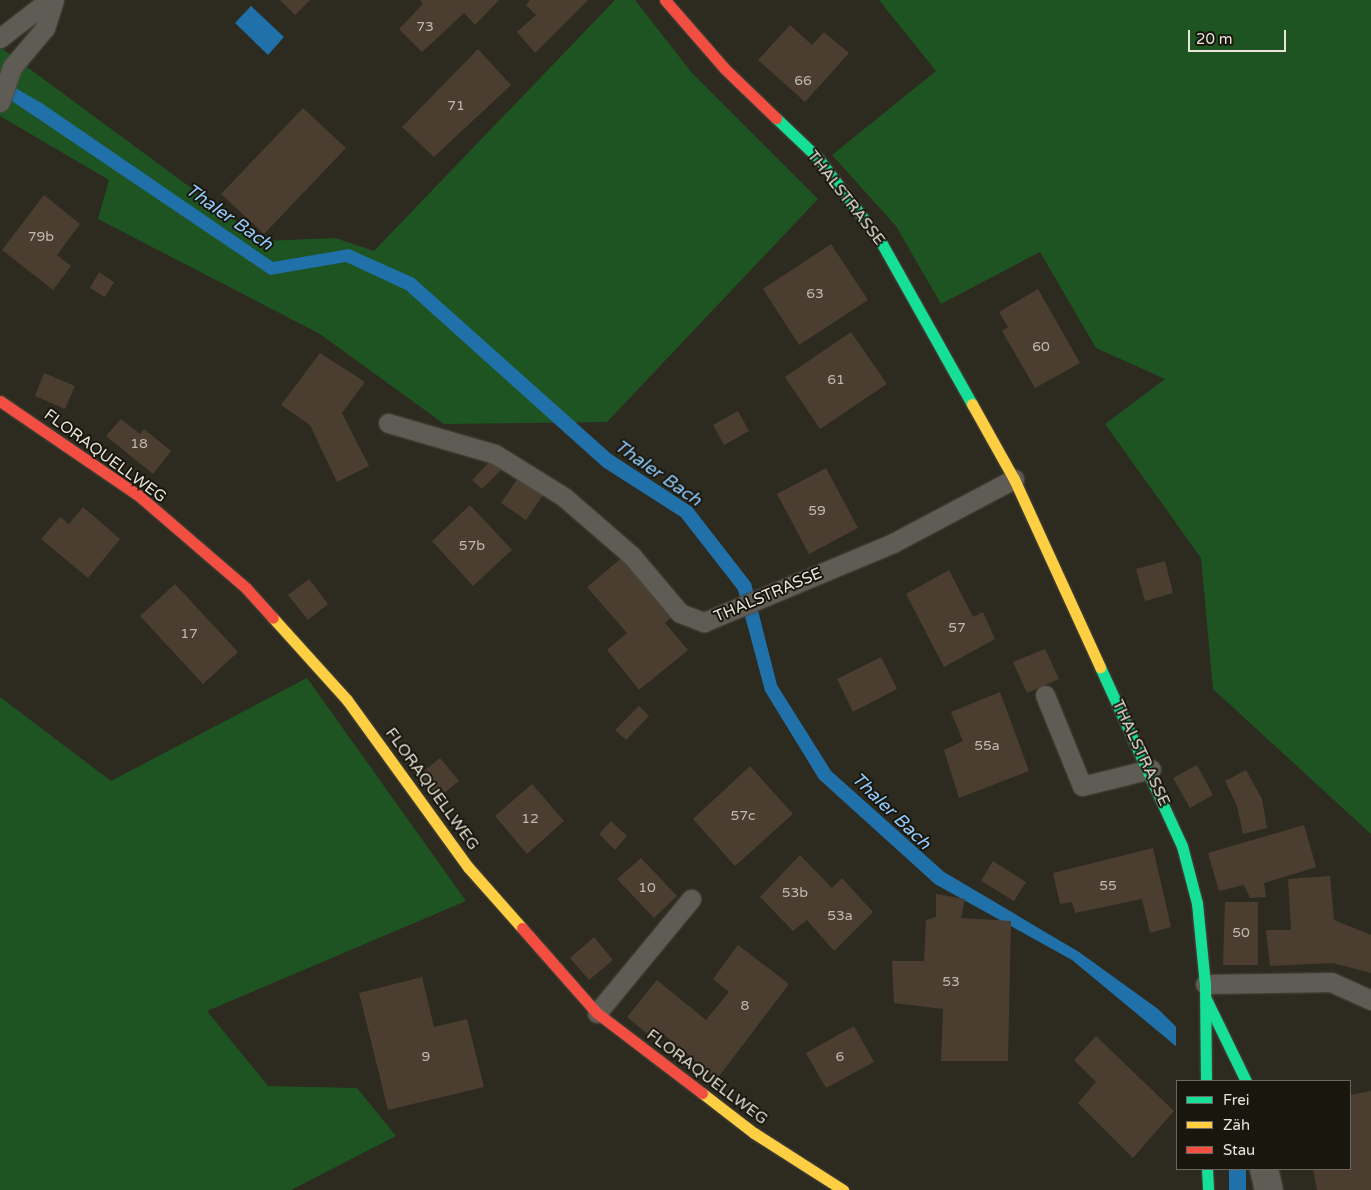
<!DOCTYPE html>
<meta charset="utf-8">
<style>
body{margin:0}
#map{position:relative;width:1371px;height:1190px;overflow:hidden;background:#2d2a1f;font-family:"Varela Round",sans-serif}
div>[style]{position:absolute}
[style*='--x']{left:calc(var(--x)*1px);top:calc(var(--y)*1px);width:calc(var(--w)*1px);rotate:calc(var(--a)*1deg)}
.green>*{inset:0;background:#1e5422}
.water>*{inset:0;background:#2070a9}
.pier>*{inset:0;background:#2d2a1f}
.building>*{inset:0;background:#4b3e31}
.roads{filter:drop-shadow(0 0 1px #4b483e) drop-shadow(0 0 1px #4b483e)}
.lane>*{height:19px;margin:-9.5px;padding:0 9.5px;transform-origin:9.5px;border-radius:9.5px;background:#5f5c55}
.street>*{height:28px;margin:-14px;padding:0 14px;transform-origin:14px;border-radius:14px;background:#5f5c55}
.fast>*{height:11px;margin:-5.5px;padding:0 5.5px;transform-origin:5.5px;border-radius:5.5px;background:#16e098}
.slow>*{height:11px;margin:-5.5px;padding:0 5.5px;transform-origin:5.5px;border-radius:5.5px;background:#ffcf43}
.jam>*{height:11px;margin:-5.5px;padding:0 5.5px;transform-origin:5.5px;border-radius:5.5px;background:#f24e42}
span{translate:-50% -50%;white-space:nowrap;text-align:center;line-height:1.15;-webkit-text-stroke:4px #18160d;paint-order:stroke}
.number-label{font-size:14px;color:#c0baae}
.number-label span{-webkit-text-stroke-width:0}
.street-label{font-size:16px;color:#e7e4d8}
.water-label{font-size:18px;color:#91cbfe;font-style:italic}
.legend{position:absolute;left:1176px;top:1080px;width:175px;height:90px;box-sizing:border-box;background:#18160d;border:1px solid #6b685e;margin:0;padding:6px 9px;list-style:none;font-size:15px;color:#e7e4d8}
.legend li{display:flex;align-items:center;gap:10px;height:25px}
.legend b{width:25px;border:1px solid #6b685e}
.scale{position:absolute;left:1188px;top:30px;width:98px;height:22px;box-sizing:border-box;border:2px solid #e7e4d8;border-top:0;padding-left:6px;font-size:15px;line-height:18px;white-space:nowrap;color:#e7e4d8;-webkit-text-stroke:4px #18160d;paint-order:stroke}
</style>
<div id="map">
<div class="green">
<i style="clip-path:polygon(615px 0,635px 0,692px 73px,818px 199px,607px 422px,444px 424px,320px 334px,98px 219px,109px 180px,0 116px,0 47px,263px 241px,335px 238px,374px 251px)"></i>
<i style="clip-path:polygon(879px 0,1371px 0,1371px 834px,1213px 689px,1201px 558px,1105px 424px,1165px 379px,1096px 348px,1040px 252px,941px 304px,896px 226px,832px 155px,936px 71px)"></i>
<i style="clip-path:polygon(307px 678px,466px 901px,207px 1011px,268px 1086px,357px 1088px,396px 1136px,291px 1190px,0 1190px,0 697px,111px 781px)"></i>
</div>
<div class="water">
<i style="clip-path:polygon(251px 6px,284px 37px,268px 55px,235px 23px)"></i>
<i style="clip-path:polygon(0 79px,43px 104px,273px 262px,349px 249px,414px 278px,611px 454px,692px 507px,751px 583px,777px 685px,831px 771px,944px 872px,1079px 952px,1158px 1009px,1214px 1064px,1201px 1067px,1072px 960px,935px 884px,819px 779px,765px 691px,738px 590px,681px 517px,603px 467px,406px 290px,346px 262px,270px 275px,0 93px)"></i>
<i style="clip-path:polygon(1229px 1169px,1246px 1169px,1246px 1190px,1229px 1190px)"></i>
</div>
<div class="pier">
<i style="clip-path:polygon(1176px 1023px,1216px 1062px,1225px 1081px,1205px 1081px,1199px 1069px,1176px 1049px)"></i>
</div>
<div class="building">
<i style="clip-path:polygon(280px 0,310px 0,295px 15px)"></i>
<i style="clip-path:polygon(420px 0,499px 0,475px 25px,464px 13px,422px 52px,399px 29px,423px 4px)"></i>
<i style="clip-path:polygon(530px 0,588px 0,535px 53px,517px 32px,536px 15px,526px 5px)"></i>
<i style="clip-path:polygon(790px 25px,812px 45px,824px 32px,849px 53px,805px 102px,758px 60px)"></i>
<i style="clip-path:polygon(478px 49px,511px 85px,434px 157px,402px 127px)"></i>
<i style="clip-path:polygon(303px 108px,346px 148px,264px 234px,221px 194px)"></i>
<i style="clip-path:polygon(44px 195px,80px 224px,57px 255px,71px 266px,53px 290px,2px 250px)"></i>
<i style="clip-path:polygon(831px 244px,868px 300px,799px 345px,763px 289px)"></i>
<i style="clip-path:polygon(99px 272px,114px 282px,105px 297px,90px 288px)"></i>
<i style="clip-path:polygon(1038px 289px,1080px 363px,1035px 388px,1002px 331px,1008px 327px,999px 312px)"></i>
<i style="clip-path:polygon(851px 332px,887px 384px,820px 429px,785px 377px)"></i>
<i style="clip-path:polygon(320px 353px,365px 382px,342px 413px,369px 466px,337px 482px,310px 425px,281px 405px)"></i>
<i style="clip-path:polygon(44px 373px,75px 386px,65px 409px,35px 396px)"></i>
<i style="clip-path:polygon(738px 411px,749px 431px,724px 445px,713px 425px)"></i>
<i style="clip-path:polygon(121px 419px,140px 434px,144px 429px,171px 451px,153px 474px,106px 436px)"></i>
<i style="clip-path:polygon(491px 460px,502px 469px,482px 489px,472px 480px)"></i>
<i style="clip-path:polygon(826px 468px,858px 528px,809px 554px,777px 494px)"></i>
<i style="clip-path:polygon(518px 478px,543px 495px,526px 520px,501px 503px)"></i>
<i style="clip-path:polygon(470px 505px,512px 550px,473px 586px,432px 541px)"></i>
<i style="clip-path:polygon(83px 507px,120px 539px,88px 578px,41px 539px,60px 517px,69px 524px)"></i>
<i style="clip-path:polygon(624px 556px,674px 615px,665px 623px,688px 650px,639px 690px,607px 650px,627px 633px,587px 587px)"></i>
<i style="clip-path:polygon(1165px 561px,1173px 593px,1145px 601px,1136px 569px)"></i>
<i style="clip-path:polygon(949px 570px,973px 617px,983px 612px,995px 639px,944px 667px,906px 594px)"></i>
<i style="clip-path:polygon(309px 579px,328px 604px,308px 620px,288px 595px)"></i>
<i style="clip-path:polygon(175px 584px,238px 652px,203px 684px,140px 616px)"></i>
<i style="clip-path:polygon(1045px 649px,1059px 679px,1027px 693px,1013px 662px)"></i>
<i style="clip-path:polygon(881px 657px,897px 689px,853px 712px,837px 679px)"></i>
<i style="clip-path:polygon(1000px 692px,1029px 771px,959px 798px,944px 750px,963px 741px,951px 712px)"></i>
<i style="clip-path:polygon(639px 706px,649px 716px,626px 740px,615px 730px)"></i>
<i style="clip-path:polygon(440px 758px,459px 781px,438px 798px,419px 775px)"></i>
<i style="clip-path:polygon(1197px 765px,1213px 795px,1190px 808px,1173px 778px)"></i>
<i style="clip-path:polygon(750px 766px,793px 814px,735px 866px,693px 819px)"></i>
<i style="clip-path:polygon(1246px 770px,1262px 799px,1267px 828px,1243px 834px,1237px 806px,1225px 781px)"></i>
<i style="clip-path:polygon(532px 784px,564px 821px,527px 854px,495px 816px)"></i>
<i style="clip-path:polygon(611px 821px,627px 836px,615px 850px,599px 834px)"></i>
<i style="clip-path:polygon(1304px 825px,1316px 867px,1264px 883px,1266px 897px,1250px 898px,1244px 885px,1219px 891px,1208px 853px)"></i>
<i style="clip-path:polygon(1153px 848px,1171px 927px,1150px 933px,1142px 899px,1075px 913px,1072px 902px,1060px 904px,1053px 873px)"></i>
<i style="clip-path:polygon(800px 855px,832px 888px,842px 878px,873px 912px,834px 951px,807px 920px,793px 931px,760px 897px)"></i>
<i style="clip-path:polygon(641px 858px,677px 896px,654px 918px,617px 879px)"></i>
<i style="clip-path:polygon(993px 861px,1026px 882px,1014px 901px,981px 881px)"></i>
<i style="clip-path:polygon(1330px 876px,1334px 920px,1371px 935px,1371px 973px,1333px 963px,1270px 966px,1266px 930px,1291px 930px,1288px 879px)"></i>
<i style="clip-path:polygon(936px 894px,965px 899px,961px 918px,1011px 921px,1008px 1061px,941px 1061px,943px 1009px,894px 1003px,892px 961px,924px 961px,926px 920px,936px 917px)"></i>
<i style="clip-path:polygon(1225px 902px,1258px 902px,1258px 965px,1223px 965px)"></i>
<i style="clip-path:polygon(594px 937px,613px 960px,589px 980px,570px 958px)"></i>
<i style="clip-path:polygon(738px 945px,789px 984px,717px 1079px,661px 1032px,655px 1040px,627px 1017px,657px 980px,706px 1020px,729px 992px,713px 979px)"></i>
<i style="clip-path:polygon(422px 977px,434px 1027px,467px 1019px,484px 1087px,388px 1110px,359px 993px)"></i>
<i style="clip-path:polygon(854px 1026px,874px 1062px,826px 1088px,806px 1053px)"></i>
<i style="clip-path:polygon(1096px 1036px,1174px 1111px,1133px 1158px,1078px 1103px,1096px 1082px,1074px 1060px)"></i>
<i style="clip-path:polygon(1371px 1091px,1371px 1190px,1317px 1190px,1313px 1169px,1350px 1169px,1350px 1095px)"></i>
</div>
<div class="roads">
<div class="lane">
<i style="--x:0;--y:38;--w:62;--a:-37.8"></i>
<i style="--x:0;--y:102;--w:37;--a:-71"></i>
<i style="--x:12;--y:67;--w:51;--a:-49.8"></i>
<i style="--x:45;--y:28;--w:29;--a:-72"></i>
<i style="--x:388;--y:423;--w:111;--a:16.2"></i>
<i style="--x:495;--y:454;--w:81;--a:31.9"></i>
<i style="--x:564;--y:497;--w:90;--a:40.9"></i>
<i style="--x:632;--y:556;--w:75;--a:49.9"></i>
<i style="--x:680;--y:613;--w:26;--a:21"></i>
<i style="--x:704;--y:622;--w:205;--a:-22.7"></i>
<i style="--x:893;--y:543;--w:137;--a:-27.9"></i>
<i style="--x:1045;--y:695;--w:98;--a:67.9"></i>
<i style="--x:1082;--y:786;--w:71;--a:-13.8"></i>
<i style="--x:1205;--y:984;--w:126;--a:-0.9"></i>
<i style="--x:1331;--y:982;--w:44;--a:24.2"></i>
<i style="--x:597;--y:1013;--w:148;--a:-50.5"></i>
</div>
<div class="street">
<i style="--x:1264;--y:1169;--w:22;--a:77"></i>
</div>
<div class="fast">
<i style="--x:776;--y:118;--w:58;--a:43.6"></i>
<i style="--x:818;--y:158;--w:105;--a:53.1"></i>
<i style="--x:881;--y:242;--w:186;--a:60.7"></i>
<i style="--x:1100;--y:667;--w:197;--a:65.4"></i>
<i style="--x:1182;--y:846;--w:59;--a:75.3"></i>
<i style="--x:1197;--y:903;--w:81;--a:84.4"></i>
<i style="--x:1205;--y:984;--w:97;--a:89.4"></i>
<i style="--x:1206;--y:999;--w:91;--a:64"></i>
<i style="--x:1207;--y:1169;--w:21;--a:87"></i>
</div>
<div class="slow">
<i style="--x:972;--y:404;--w:86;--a:60.8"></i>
<i style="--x:1014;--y:479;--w:207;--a:65.4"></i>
<i style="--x:273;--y:618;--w:110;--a:47.9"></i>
<i style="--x:347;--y:700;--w:206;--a:54.1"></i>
<i style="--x:468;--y:867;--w:81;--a:48.5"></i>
<i style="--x:702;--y:1093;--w:66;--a:37.6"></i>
<i style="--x:754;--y:1133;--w:106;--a:32.6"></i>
</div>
<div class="jam">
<i style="--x:665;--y:0;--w:91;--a:49"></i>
<i style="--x:725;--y:69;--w:71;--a:43.9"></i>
<i style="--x:0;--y:401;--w:167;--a:34.3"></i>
<i style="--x:138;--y:495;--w:143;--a:40.7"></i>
<i style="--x:246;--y:588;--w:40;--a:48"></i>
<i style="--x:522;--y:928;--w:113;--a:48.6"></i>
<i style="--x:597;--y:1013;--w:132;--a:37.3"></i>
</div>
</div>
<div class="number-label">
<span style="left:425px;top:27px">73</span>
<span style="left:803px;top:81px">66</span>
<span style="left:456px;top:106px">71</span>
<span style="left:41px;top:237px">79b</span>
<span style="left:815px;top:294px">63</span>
<span style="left:1041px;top:347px">60</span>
<span style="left:836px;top:380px">61</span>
<span style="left:139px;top:444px">18</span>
<span style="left:817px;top:511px">59</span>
<span style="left:472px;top:546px">57b</span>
<span style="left:957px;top:628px">57</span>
<span style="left:189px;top:634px">17</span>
<span style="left:987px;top:746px">55a</span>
<span style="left:743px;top:816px">57c</span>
<span style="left:530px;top:819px">12</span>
<span style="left:1108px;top:886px">55</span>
<span style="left:647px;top:888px">10</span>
<span style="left:795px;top:893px">53b</span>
<span style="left:840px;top:916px">53a</span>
<span style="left:1241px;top:933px">50</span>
<span style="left:951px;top:982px">53</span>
<span style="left:745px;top:1006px">8</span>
<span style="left:426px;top:1057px">9</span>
<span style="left:840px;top:1057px">6</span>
</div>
<div class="street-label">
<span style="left:846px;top:198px;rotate:52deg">THALSTRASSE</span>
<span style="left:105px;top:456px;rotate:36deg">FLORAQUELLWEG</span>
<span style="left:768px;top:595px;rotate:-23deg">THALSTRASSE</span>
<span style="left:1141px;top:753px;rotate:65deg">THALSTRASSE</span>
<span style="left:432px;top:789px;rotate:54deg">FLORAQUELLWEG</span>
<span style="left:707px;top:1077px;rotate:37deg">FLORAQUELLWEG</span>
</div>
<div class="water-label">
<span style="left:229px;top:217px;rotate:35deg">Thaler Bach</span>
<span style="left:658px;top:473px;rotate:35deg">Thaler Bach</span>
<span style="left:891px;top:811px;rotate:44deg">Thaler Bach</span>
</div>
<ul class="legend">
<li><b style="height:6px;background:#16e098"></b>Frei</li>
<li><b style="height:6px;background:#ffcf43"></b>Zäh</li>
<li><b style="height:6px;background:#f24e42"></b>Stau</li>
</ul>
<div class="scale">20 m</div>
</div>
